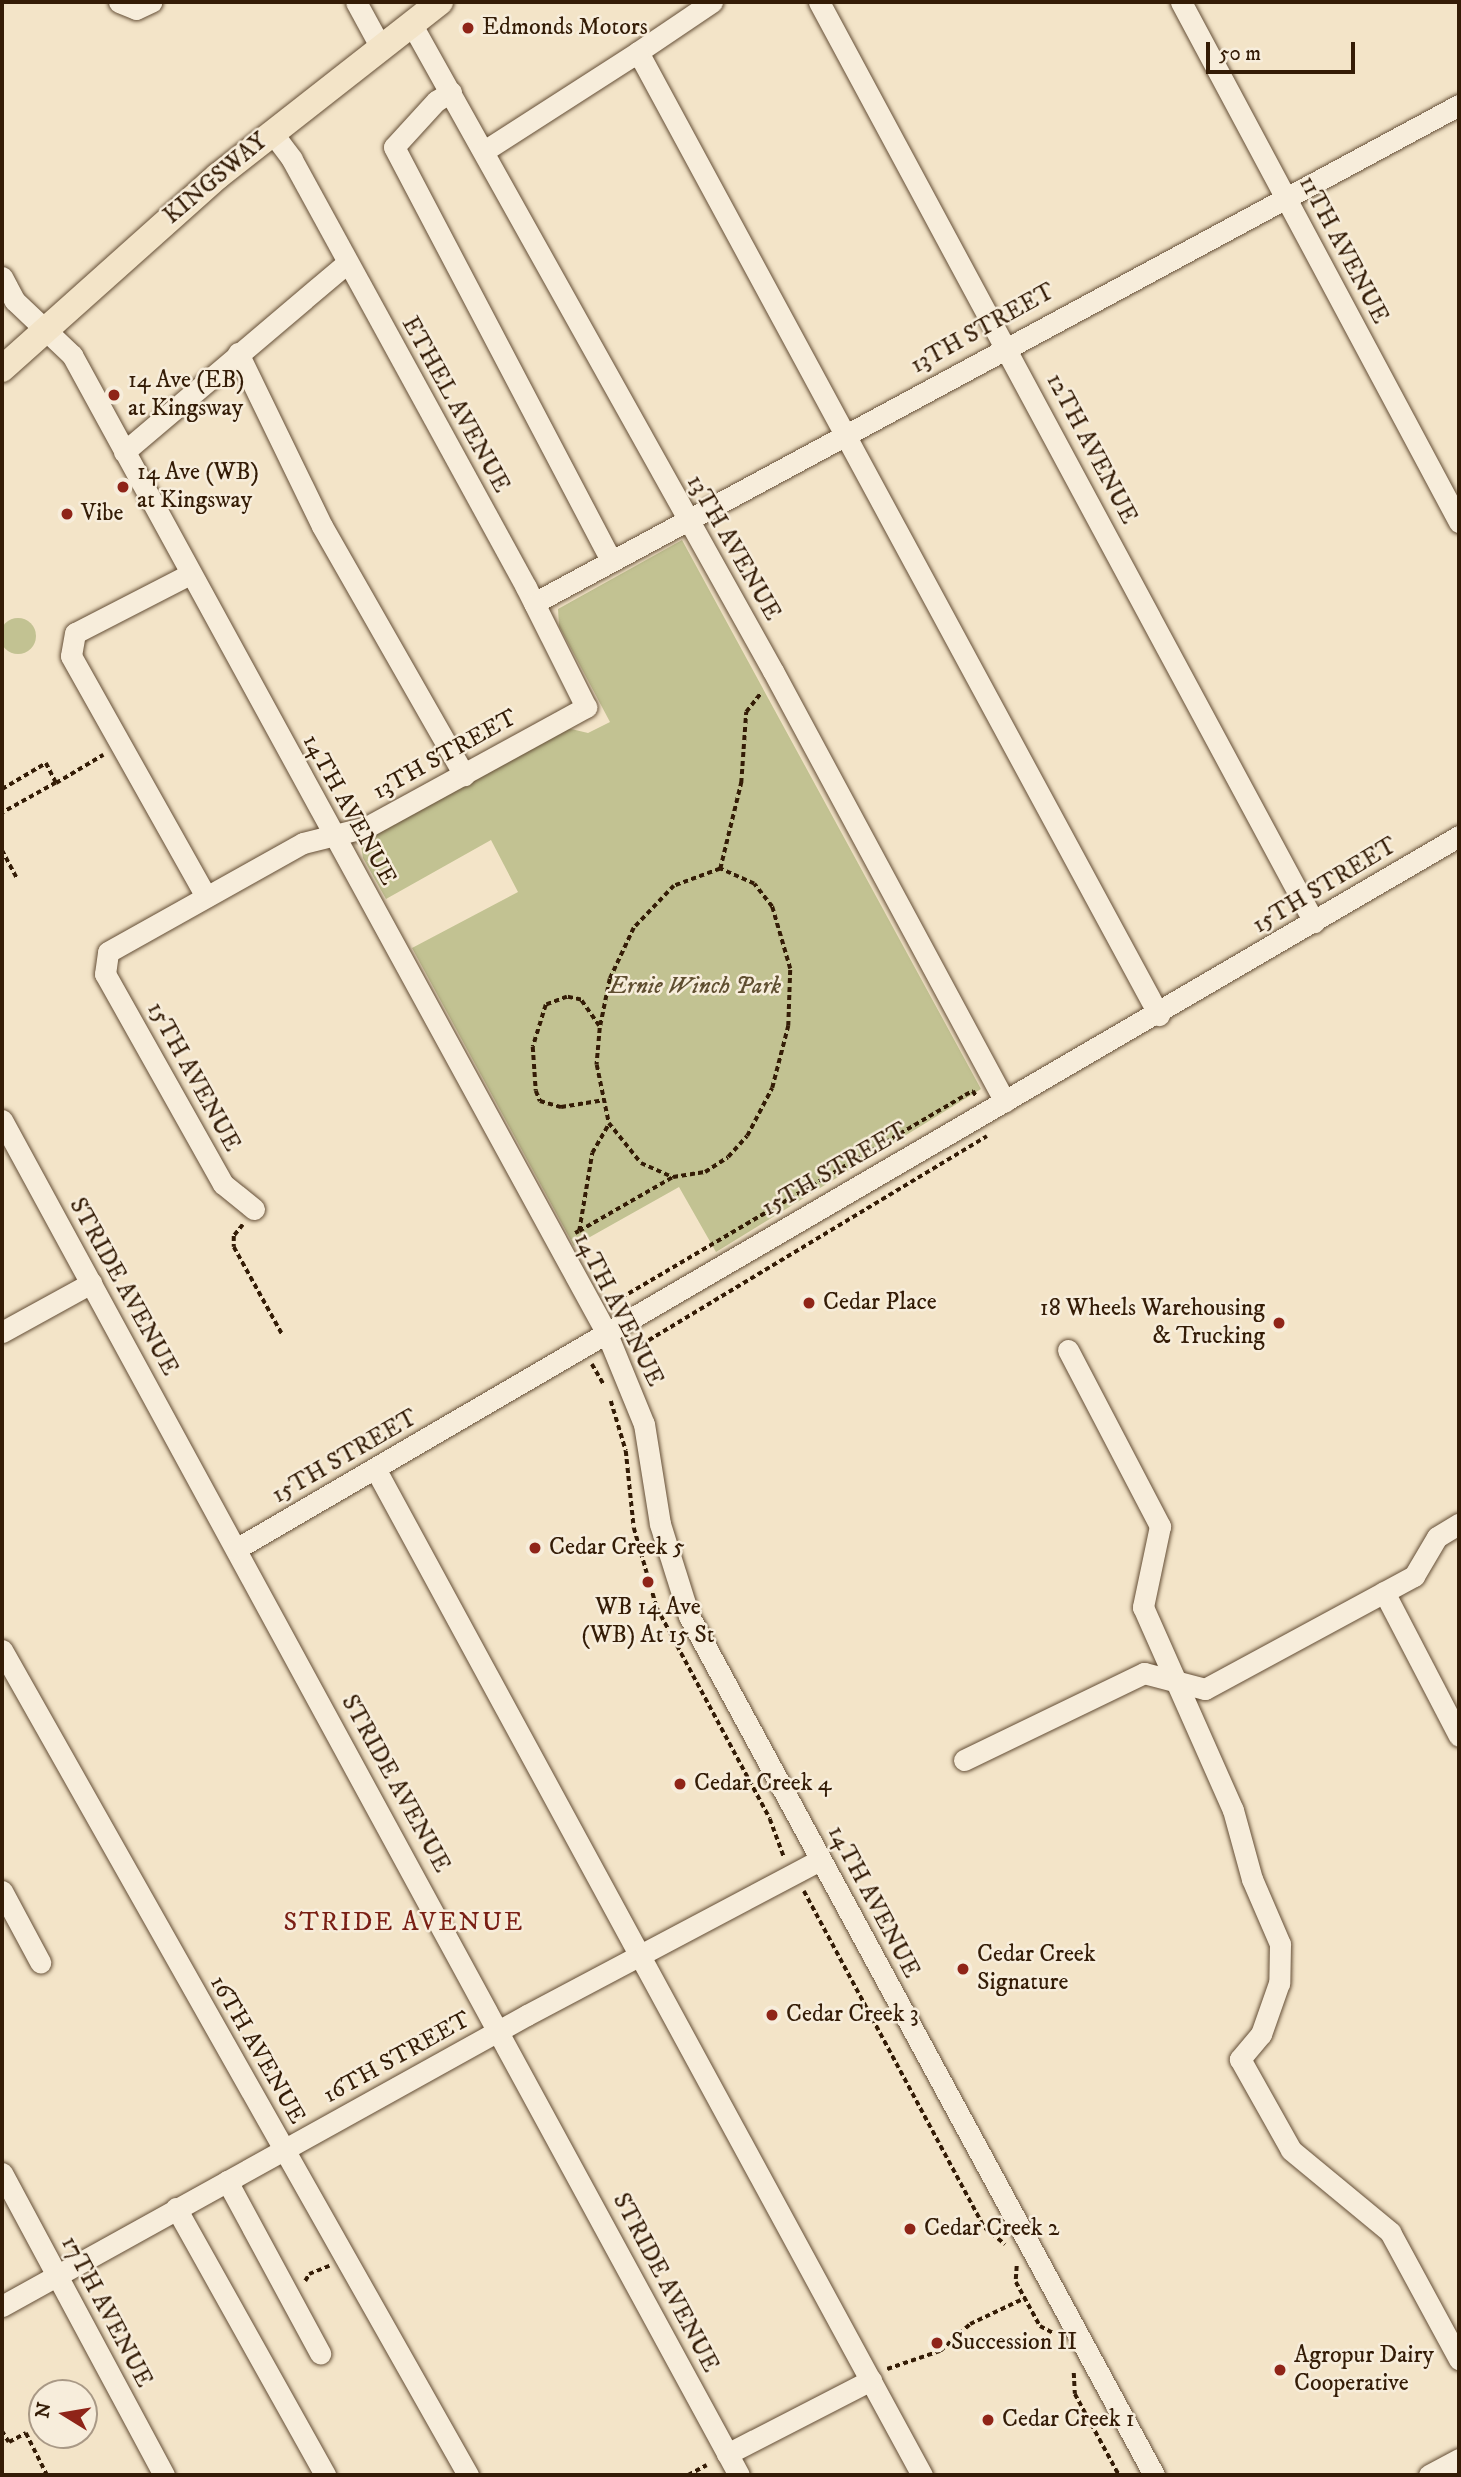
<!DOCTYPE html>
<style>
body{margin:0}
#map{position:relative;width:1461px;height:2477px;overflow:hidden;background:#f3e4c8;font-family:"IM FELL DW Pica",serif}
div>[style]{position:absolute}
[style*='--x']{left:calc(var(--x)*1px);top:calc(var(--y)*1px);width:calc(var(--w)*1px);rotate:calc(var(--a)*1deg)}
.green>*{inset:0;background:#c2c292}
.round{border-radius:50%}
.path>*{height:3.5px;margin-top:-1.75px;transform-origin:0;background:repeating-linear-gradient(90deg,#341c06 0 5px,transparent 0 8.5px)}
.roads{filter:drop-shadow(0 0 2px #644e36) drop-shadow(0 0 2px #644e36)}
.minor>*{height:21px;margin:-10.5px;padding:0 10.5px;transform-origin:10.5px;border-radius:10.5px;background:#f7eddb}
.major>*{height:26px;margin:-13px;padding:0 13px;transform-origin:13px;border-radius:13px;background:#f3e4c8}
.dots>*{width:19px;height:19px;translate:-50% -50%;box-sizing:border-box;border:4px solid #f7eddb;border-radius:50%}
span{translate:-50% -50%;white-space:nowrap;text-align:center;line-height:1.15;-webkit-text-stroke:5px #f7eddb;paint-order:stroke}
.poi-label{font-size:24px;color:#341c06}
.left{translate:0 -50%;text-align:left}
.right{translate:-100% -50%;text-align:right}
.street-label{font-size:24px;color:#341c06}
.park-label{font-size:24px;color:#5f4e30;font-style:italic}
.neighbourhood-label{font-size:26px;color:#7a1f14;letter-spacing:2px}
.frame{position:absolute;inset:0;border:4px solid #341c06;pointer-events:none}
.north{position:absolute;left:28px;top:2379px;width:70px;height:70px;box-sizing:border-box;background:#f7eddb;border:2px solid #a99986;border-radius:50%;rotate:281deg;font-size:19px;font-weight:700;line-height:28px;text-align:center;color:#341c06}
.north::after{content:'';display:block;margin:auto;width:24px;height:32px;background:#8f2418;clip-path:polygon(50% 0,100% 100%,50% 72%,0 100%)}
.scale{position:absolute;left:1206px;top:42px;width:149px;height:32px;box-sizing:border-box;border:4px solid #341c06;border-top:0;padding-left:9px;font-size:21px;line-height:24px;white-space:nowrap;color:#341c06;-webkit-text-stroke:5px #f7eddb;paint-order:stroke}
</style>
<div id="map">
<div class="green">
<i style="clip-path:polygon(682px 540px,981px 1089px,716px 1252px,679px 1187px,574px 1246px,412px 948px,518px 892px,491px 840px,386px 899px,363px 858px,361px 846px,367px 838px,567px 728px,588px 733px,610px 722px,559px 626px,558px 609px)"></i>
<i class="round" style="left:0;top:618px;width:36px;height:36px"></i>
</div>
<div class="path">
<i style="--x:56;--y:783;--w:55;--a:-30.8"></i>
<i style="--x:2;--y:789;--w:51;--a:-30.6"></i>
<i style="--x:46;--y:763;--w:22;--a:63"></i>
<i style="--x:56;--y:783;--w:62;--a:150.9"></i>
<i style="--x:2;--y:850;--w:32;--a:62"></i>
<i style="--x:720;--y:869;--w:49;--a:159.7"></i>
<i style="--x:674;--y:886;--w:58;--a:133.6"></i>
<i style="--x:634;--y:928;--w:56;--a:115.2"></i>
<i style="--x:610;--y:979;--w:50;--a:101.5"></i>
<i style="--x:600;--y:1028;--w:37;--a:95"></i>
<i style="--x:597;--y:1065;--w:59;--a:78.3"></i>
<i style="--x:609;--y:1123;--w:51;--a:51.3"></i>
<i style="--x:641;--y:1163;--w:35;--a:24"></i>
<i style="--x:673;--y:1177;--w:32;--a:-9"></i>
<i style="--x:705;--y:1172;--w:27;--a:-33"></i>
<i style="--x:728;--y:1157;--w:28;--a:-48"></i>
<i style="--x:747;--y:1136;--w:54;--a:-62.5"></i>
<i style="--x:772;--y:1088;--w:64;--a:-75.5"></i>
<i style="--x:788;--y:1026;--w:57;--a:-88"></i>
<i style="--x:790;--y:969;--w:65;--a:-106.2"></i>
<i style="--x:772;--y:907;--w:29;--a:-128"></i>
<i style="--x:754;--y:884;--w:37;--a:-156"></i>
<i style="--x:720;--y:869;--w:89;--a:-76.3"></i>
<i style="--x:741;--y:783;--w:71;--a:-86"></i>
<i style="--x:746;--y:712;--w:24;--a:-52"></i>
<i style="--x:599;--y:1026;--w:32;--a:-125"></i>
<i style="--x:581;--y:1000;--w:14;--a:-168"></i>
<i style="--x:567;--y:997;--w:22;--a:159"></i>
<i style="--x:546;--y:1005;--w:44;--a:107.2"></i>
<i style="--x:533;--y:1047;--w:44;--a:86.1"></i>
<i style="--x:536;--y:1091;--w:11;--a:68"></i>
<i style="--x:540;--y:1101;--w:22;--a:16"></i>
<i style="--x:561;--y:1107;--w:44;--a:-9.2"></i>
<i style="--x:243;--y:1225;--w:14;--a:129"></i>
<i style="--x:234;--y:1236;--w:11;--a:90"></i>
<i style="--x:234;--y:1247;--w:99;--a:61.1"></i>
<i style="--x:579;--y:1231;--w:108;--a:-29.9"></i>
<i style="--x:575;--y:1233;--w:4;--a:-27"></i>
<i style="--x:579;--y:1231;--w:79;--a:-80.5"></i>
<i style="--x:592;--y:1153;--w:34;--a:-60"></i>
<i style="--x:614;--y:1302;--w:407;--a:-30.5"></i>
<i style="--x:965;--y:1095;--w:9;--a:-27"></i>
<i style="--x:973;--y:1091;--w:6;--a:59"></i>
<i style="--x:634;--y:1349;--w:412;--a:-31.1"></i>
<i style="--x:592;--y:1364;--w:24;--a:60"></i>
<i style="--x:611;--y:1401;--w:52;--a:73.3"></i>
<i style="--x:626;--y:1451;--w:77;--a:84.1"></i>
<i style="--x:634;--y:1528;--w:83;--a:74"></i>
<i style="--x:657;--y:1608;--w:239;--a:61.8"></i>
<i style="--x:770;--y:1819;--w:40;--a:69.8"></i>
<i style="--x:804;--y:1891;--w:383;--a:61.8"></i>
<i style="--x:985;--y:2228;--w:26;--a:39"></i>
<i style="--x:1017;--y:2266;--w:16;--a:94"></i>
<i style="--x:1016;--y:2282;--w:50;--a:61.4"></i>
<i style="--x:1040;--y:2326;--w:15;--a:28"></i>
<i style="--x:305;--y:2281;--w:8;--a:-60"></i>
<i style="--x:309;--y:2274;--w:22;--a:-22"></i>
<i style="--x:887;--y:2369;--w:56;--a:-18.8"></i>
<i style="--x:940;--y:2351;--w:40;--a:-42"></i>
<i style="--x:970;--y:2324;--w:61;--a:-25.3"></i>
<i style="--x:1074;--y:2373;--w:21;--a:87"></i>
<i style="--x:1075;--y:2394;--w:92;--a:61.5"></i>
<i style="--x:2;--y:2431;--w:13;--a:58"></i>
<i style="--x:9;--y:2442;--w:19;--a:-28"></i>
<i style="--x:26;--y:2433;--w:47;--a:63.4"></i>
<i style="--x:688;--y:2475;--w:21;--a:-28"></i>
</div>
<div class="roads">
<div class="minor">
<i style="--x:119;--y:2;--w:18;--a:22"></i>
<i style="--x:136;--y:9;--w:17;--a:-25"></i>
<i style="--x:356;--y:2;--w:50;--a:61.4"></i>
<i style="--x:712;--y:2;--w:89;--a:146"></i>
<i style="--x:638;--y:52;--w:1095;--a:61.59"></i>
<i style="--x:819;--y:2;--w:1045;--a:61.72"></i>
<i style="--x:1181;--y:2;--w:590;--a:61.87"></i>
<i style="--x:411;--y:23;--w:742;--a:60.81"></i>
<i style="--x:773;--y:671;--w:489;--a:61.7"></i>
<i style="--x:451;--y:92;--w:17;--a:149"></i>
<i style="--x:436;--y:101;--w:62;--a:132.4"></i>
<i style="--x:394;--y:147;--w:467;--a:62.3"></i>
<i style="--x:484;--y:151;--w:183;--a:-32.7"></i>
<i style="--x:2;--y:277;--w:27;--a:62"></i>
<i style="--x:15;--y:301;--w:79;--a:43.5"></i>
<i style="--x:72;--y:355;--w:1116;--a:61.34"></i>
<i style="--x:607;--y:1334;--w:97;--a:67.7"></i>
<i style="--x:644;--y:1424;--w:101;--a:80.9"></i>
<i style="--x:660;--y:1524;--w:96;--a:72.5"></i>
<i style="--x:689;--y:1616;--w:977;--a:61.57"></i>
<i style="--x:238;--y:353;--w:192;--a:64.1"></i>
<i style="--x:322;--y:526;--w:287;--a:60.3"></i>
<i style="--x:124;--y:452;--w:292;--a:-40.3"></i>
<i style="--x:190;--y:574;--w:129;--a:152.8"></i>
<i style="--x:75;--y:633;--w:23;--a:100"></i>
<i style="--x:71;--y:656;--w:276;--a:60.7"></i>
<i style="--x:534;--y:603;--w:1051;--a:-28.3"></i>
<i style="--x:2;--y:1120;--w:1542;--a:61.46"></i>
<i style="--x:254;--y:1209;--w:40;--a:-141"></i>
<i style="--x:223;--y:1184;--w:241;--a:-119.3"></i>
<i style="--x:105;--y:974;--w:22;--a:-82"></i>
<i style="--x:108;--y:952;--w:223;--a:-29.2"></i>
<i style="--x:303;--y:843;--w:66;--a:-14"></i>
<i style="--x:367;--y:827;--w:250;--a:-28.7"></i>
<i style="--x:586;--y:707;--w:134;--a:-116.6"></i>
<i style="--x:526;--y:587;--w:488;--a:-118.7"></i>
<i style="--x:292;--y:159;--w:34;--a:-127"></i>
<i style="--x:2;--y:1332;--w:102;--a:-28.8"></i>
<i style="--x:1068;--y:1350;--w:199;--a:62.4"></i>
<i style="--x:1160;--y:1526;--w:83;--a:101.9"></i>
<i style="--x:1143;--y:1607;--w:222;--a:66.1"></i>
<i style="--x:1233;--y:1810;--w:72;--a:74.6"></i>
<i style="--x:1252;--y:1879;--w:71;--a:66.7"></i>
<i style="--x:1280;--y:1944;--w:39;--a:91"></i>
<i style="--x:1279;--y:1983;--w:54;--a:109.4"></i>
<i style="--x:1261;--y:2034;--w:33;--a:130"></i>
<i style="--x:1240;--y:2059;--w:104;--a:60.7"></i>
<i style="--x:1291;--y:2150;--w:129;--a:39.6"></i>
<i style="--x:1390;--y:2232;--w:145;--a:61.5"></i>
<i style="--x:376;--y:1470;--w:1144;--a:61.49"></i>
<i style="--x:236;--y:1549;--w:1416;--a:-30.24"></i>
<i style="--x:1384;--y:1592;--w:162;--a:62.5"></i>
<i style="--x:2;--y:1650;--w:948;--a:60.54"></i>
<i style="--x:964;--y:1760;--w:200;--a:-25.8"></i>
<i style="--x:1144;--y:1673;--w:63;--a:14.7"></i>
<i style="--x:1205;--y:1689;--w:238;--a:-28.4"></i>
<i style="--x:1414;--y:1576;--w:45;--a:-59.5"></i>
<i style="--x:1437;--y:1537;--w:26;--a:-31"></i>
<i style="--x:2;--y:1891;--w:81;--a:61.8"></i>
<i style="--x:2;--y:2173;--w:343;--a:61.8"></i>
<i style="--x:227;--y:2181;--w:196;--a:61.6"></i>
<i style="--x:176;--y:2208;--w:306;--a:60.8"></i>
<i style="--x:2;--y:2306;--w:600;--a:-29"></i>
<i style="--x:527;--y:2015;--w:331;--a:-27.9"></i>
<i style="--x:727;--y:2454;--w:162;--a:-27.2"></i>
<i style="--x:1429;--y:2475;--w:34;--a:-28"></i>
</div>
<div class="major">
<i style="--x:2;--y:369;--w:290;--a:-41.8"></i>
<i style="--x:218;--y:176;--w:282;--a:-38.1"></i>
</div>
</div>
<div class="dots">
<i style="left:468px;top:28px;background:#8f2418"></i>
<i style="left:114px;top:395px;background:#8f2418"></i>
<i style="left:123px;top:487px;background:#8f2418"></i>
<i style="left:67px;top:514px;background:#8f2418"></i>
<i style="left:809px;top:1303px;background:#8f2418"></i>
<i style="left:1279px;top:1323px;background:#8f2418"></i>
<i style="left:535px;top:1548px;background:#8f2418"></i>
<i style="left:648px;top:1582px;background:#8f2418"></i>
<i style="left:680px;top:1784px;background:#8f2418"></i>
<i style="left:963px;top:1969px;background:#8f2418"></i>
<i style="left:772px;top:2015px;background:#8f2418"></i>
<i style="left:910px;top:2229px;background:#8f2418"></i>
<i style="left:937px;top:2343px;background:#8f2418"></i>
<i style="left:1280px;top:2370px;background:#8f2418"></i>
<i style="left:988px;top:2420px;background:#8f2418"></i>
</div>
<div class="poi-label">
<span class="left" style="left:482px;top:28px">Edmonds Motors</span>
<span class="left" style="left:128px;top:395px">14 Ave (EB)<br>at Kingsway</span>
<span class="left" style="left:137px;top:487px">14 Ave (WB)<br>at Kingsway</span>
<span class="left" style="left:81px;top:514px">Vibe</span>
<span class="left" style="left:823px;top:1303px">Cedar Place</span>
<span class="right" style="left:1265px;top:1323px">18 Wheels Warehousing<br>&amp; Trucking</span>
<span class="left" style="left:549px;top:1548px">Cedar Creek 5</span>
<span style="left:648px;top:1622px">WB 14 Ave<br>(WB) At 15 St</span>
<span class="left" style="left:694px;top:1784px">Cedar Creek 4</span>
<span class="left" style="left:977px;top:1969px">Cedar Creek<br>Signature</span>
<span class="left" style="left:786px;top:2015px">Cedar Creek 3</span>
<span class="left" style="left:924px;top:2229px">Cedar Creek 2</span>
<span class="left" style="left:951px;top:2343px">Succession II</span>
<span class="left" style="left:1294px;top:2370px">Agropur Dairy<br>Cooperative</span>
<span class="left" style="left:1002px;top:2420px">Cedar Creek 1</span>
</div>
<div class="street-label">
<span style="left:216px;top:179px;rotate:-40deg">KINGSWAY</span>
<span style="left:1343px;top:250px;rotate:62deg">11TH AVENUE</span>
<span style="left:983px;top:329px;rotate:-29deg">13TH STREET</span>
<span style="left:455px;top:405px;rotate:61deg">ETHEL AVENUE</span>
<span style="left:1091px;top:449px;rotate:62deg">12TH AVENUE</span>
<span style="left:733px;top:548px;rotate:60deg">13TH AVENUE</span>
<span style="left:445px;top:755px;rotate:-29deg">13TH STREET</span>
<span style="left:349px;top:810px;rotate:61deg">14TH AVENUE</span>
<span style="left:1325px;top:886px;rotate:-31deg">15TH STREET</span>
<span style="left:193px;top:1077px;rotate:61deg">15TH AVENUE</span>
<span style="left:835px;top:1170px;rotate:-30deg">15TH STREET</span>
<span style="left:123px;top:1287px;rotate:61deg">STRIDE AVENUE</span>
<span style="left:618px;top:1310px;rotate:63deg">14TH AVENUE</span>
<span style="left:345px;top:1457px;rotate:-30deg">15TH STREET</span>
<span style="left:395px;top:1784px;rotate:61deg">STRIDE AVENUE</span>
<span style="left:873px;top:1902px;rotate:62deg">14TH AVENUE</span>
<span style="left:257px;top:2050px;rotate:60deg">16TH AVENUE</span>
<span style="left:397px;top:2058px;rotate:-29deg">16TH STREET</span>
<span style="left:665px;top:2283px;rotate:62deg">STRIDE AVENUE</span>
<span style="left:106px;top:2312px;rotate:62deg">17TH AVENUE</span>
</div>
<div class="park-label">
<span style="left:695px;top:987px">Ernie Winch Park</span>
</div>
<div class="neighbourhood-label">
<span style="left:404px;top:1923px">STRIDE AVENUE</span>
</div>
<div class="frame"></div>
<div class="north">N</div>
<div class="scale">50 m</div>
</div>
